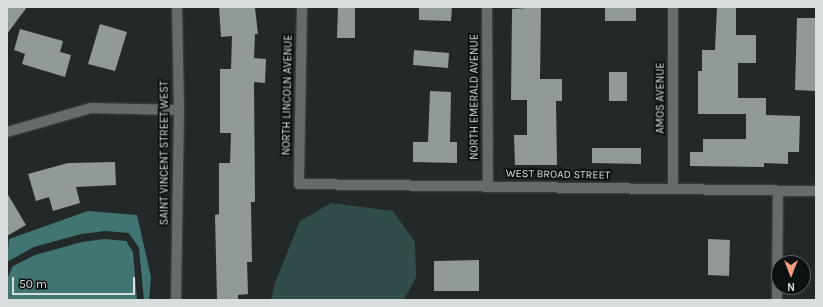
<!DOCTYPE html>
<style>
body{margin:0}
#map{position:relative;width:823px;height:307px;overflow:hidden;background:#232929;font-family:Karla,sans-serif}
div>[style]{position:absolute}
[style*='--x']{left:calc(var(--x)*1px);top:calc(var(--y)*1px);width:calc(var(--w)*1px);rotate:calc(var(--a)*1deg)}
.green>*{inset:0;background:#304d4c}
.water>*{inset:0;background:#407573}
.building>*{inset:0;background:#919a99}
.roads{filter:drop-shadow(0 0 1px #404646) drop-shadow(0 0 1px #404646)}
.minor>*{height:10px;margin:-5px;padding:0 5px;transform-origin:5px;border-radius:5px;background:#686b6b}
span{translate:-50% -50%;white-space:nowrap;text-align:center;line-height:1.15;-webkit-text-stroke:4px #0e1111;paint-order:stroke}
.street-label{font-size:11px;color:#d9dddd}
.frame{position:absolute;inset:0;border:8px solid #d9dddd;pointer-events:none}
.north{position:absolute;left:771px;top:255px;width:40px;height:40px;box-sizing:border-box;background:#0e1111;border:1px solid #5f6363;border-radius:50%;rotate:180deg;font-size:11px;font-weight:700;line-height:16px;text-align:center;color:#d9dddd}
.north::after{content:'';display:block;margin:auto;width:14px;height:18px;background:#f2a080;clip-path:polygon(50% 0,100% 100%,50% 72%,0 100%)}
.scale{position:absolute;left:12px;top:277px;width:123px;height:18px;box-sizing:border-box;border:2px solid #d9dddd;border-top:0;padding-left:5px;font-size:12px;line-height:14px;white-space:nowrap;color:#d9dddd;-webkit-text-stroke:3px #0e1111;paint-order:stroke}
</style>
<div id="map">
<div class="green">
<i style="clip-path:polygon(331px 203px,393px 211px,415px 242px,416px 277px,404px 300px,271px 300px,275px 283px,300px 221px)"></i>
</div>
<div class="water">
<i style="clip-path:polygon(88px 211px,137px 215px,151px 277px,149px 300px,144px 300px,139px 248px,129px 233px,105px 231px,81px 234px,34px 247px,7px 262px,9px 239px)"></i>
<i style="clip-path:polygon(104px 239px,126px 241px,133px 252px,137px 300px,7px 300px,7px 279px,13px 266px,35px 255px,82px 242px)"></i>
</div>
<div class="building">
<i style="clip-path:polygon(7px 7px,27px 7px,7px 34px)"></i>
<i style="clip-path:polygon(219px 7px,255px 8px,258px 34px,255px 34px,254px 58px,266px 59px,265px 83px,254px 82px,255px 202px,251px 202px,252px 262px,247px 262px,248px 294px,238px 295px,238px 300px,217px 300px,215px 215px,219px 214px,219px 163px,230px 163px,231px 133px,220px 133px,220px 69px,231px 69px,232px 36px,221px 37px)"></i>
<i style="clip-path:polygon(338px 7px,355px 7px,355px 38px,337px 38px)"></i>
<i style="clip-path:polygon(419px 7px,452px 7px,451px 21px,419px 20px)"></i>
<i style="clip-path:polygon(541px 7px,540px 79px,562px 79px,562px 101px,556px 101px,557px 165px,515px 165px,514px 135px,527px 135px,527px 100px,511px 100px,512px 9px)"></i>
<i style="clip-path:polygon(605px 7px,636px 7px,636px 21px,605px 21px)"></i>
<i style="clip-path:polygon(717px 7px,736px 7px,736px 35px,756px 35px,756px 63px,738px 63px,738px 98px,766px 98px,766px 115px,800px 116px,799px 152px,788px 152px,788px 164px,764px 163px,764px 167px,690px 166px,690px 152px,703px 152px,703px 139px,746px 139px,746px 114px,698px 114px,698px 71px,702px 71px,702px 50px,715px 50px)"></i>
<i style="clip-path:polygon(797px 18px,816px 18px,816px 91px,795px 90px)"></i>
<i style="clip-path:polygon(100px 24px,127px 32px,115px 71px,88px 64px)"></i>
<i style="clip-path:polygon(20px 29px,63px 41px,60px 52px,71px 55px,65px 77px,22px 64px,25px 54px,14px 50px)"></i>
<i style="clip-path:polygon(414px 50px,449px 53px,448px 68px,413px 65px)"></i>
<i style="clip-path:polygon(609px 72px,627px 72px,627px 101px,609px 101px)"></i>
<i style="clip-path:polygon(430px 91px,451px 92px,450px 142px,457px 142px,457px 163px,413px 162px,413px 142px,428px 142px)"></i>
<i style="clip-path:polygon(592px 148px,641px 148px,641px 164px,592px 163px)"></i>
<i style="clip-path:polygon(115px 162px,116px 185px,76px 187px,80px 203px,53px 211px,49px 197px,36px 201px,28px 174px,68px 163px)"></i>
<i style="clip-path:polygon(7px 193px,26px 225px,7px 236px)"></i>
<i style="clip-path:polygon(708px 239px,730px 240px,729px 276px,708px 275px)"></i>
<i style="clip-path:polygon(479px 260px,479px 291px,434px 291px,434px 261px)"></i>
</div>
<div class="roads">
<div class="minor">
<i style="--x:302;--y:7;--w:177;--a:91"></i>
<i style="--x:299;--y:184;--w:517;--a:0.78"></i>
<i style="--x:487;--y:7;--w:179;--a:89.7"></i>
<i style="--x:7;--y:132;--w:87;--a:-15.9"></i>
<i style="--x:91;--y:108;--w:88;--a:1.3"></i>
<i style="--x:673;--y:189;--w:182;--a:-90"></i>
<i style="--x:176;--y:300;--w:190;--a:-89.1"></i>
<i style="--x:179;--y:110;--w:103;--a:-91.1"></i>
<i style="--x:777;--y:300;--w:109;--a:-89.5"></i>
</div>
</div>
<div class="street-label">
<span style="left:288px;top:95px;rotate:-89deg">NORTH LINCOLN AVENUE</span>
<span style="left:475px;top:97px;rotate:-90deg">NORTH EMERALD AVENUE</span>
<span style="left:661px;top:98px;rotate:-90deg">AMOS AVENUE</span>
<span style="left:165px;top:153px;rotate:-90deg">SAINT VINCENT STREET WEST</span>
<span style="left:558px;top:175px;rotate:1deg">WEST BROAD STREET</span>
</div>
<div class="frame"></div>
<div class="north">N</div>
<div class="scale">50 m</div>
</div>
